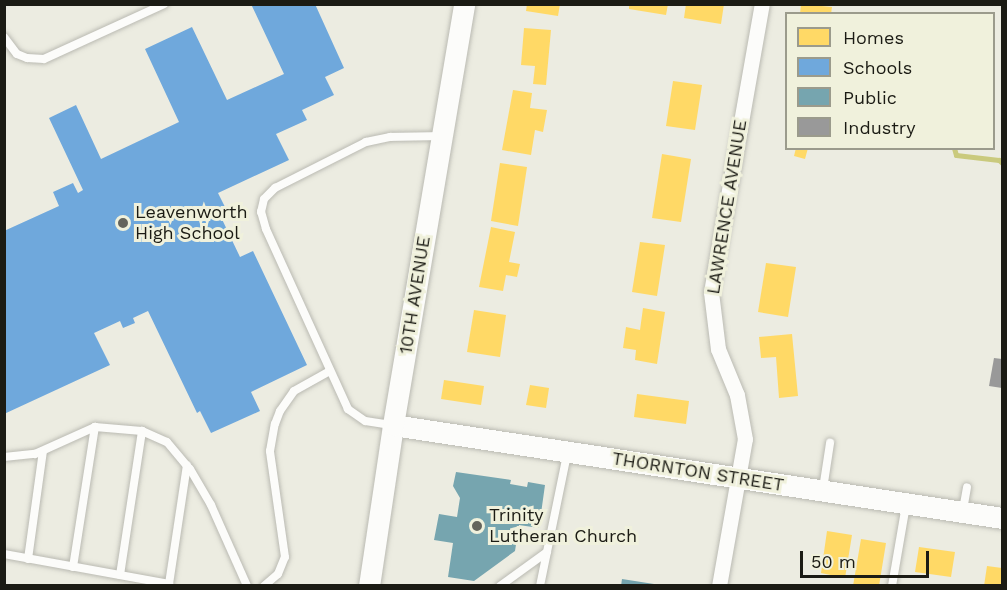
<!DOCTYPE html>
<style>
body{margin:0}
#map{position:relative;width:1007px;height:590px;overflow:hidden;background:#ecece1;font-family:"Work Sans",sans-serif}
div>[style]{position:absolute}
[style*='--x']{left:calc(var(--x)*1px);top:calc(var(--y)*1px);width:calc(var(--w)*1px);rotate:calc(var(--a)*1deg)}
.homes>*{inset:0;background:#ffd966}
.schools>*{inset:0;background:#6fa8dc}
.public>*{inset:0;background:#76a5af}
.industry>*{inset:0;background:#999}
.stream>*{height:5px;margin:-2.5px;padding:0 2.5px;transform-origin:2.5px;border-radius:2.5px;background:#caca7d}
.roads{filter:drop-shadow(0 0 2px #babab2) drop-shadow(0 0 2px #babab2)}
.lane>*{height:8px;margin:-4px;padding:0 4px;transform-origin:4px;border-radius:4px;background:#fcfcfa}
.street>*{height:15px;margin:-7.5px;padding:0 7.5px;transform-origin:7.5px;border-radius:7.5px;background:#fcfcfa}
.secondary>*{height:21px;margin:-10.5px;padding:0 10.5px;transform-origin:10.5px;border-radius:10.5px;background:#fcfcfa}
.dots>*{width:16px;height:16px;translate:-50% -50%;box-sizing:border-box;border:3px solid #f0f1dc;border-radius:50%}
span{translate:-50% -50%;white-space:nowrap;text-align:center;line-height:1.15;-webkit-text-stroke:6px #f0f1dc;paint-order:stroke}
.street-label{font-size:18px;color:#1b1b14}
.poi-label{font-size:18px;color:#1b1b14}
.left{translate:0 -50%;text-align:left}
.frame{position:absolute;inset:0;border:6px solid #1b1b14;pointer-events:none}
.legend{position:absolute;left:785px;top:12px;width:210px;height:138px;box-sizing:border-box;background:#f0f1dc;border:2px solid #9b9b8c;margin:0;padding:8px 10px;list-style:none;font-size:18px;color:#1b1b14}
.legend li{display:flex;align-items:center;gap:12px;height:30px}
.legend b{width:30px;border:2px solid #9b9b8c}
.scale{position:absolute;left:800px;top:551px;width:129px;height:27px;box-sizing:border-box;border:3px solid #1b1b14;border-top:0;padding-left:8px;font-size:18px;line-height:21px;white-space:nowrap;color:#1b1b14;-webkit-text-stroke:4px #f0f1dc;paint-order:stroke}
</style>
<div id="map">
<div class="homes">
<i style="clip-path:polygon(527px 4px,560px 4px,558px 16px,526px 11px)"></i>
<i style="clip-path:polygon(629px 4px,668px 4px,666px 15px,629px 9px)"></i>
<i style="clip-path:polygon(686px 4px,724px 4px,721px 24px,684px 18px)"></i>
<i style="clip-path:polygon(801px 4px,832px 7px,831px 14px,800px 14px)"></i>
<i style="clip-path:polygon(524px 28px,551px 30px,546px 85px,533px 84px,535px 66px,521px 65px)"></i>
<i style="clip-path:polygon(673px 81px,702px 85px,695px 130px,666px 126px)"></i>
<i style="clip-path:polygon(513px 90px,532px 93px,530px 108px,547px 110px,543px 132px,535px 130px,531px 155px,502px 150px)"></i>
<i style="clip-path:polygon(796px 148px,808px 148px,805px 159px,794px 156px)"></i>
<i style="clip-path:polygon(662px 154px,691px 159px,681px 222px,652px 218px)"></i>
<i style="clip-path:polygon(500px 163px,527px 167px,518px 226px,491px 221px)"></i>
<i style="clip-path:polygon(491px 227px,515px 232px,509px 262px,520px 264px,517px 277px,506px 275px,503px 291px,479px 287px)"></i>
<i style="clip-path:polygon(640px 242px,665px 245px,657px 296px,632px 292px)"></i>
<i style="clip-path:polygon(766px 263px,796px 267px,788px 317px,758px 312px)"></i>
<i style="clip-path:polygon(643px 308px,665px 312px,657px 364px,635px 360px,636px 350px,623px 348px,626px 327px,640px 330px)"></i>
<i style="clip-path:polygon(474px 310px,506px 315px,500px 357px,467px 352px)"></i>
<i style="clip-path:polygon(792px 334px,798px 396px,779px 398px,776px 357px,761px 358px,759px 337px)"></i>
<i style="clip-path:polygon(444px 380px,484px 386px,481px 405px,441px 399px)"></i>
<i style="clip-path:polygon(530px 385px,549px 388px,546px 408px,526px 405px)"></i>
<i style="clip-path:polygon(637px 394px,689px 401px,686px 424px,634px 417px)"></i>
<i style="clip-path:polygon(827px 531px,852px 535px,845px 578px,821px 573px)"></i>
<i style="clip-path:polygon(861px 539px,886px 543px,879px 586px,853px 586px)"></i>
<i style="clip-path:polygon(919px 547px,955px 552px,951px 577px,915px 572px)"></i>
<i style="clip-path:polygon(987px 566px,1002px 568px,1002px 586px,984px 586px)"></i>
</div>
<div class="schools">
<i style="clip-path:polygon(251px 4px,315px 4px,344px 68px,325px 77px,334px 95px,302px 110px,307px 120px,276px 134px,289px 160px,218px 193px,227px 211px,220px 215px,240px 257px,253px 251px,307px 365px,251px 392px,260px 411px,211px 433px,200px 411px,197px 413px,148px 311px,133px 318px,135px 323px,123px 328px,120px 321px,94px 333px,110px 365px,4px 414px,4px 231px,59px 206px,53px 192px,73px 183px,78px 193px,83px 190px,49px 118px,76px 105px,101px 159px,179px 122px,145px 49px,192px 27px,227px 100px,284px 74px)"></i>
</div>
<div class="public">
<i style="clip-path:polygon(456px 472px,511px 480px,510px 484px,527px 487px,528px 482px,545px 485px,539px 528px,519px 525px,515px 551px,474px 581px,448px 577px,453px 543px,434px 540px,439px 514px,457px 517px,460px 498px,453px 486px)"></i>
<i style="clip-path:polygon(622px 579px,654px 584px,654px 586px,621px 586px)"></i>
</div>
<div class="industry">
<i style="clip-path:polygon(994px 358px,1002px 359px,1002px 388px,989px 386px)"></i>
</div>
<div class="stream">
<i style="--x:954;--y:148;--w:7;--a:74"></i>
<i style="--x:956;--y:155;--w:43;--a:6.6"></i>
<i style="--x:999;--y:160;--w:4;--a:45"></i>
</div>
<div class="roads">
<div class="lane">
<i style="--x:4;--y:37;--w:21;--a:53"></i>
<i style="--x:17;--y:54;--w:11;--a:22"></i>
<i style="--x:27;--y:58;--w:17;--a:3"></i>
<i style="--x:44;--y:59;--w:132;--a:-24.6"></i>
<i style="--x:391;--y:425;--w:26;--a:-171"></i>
<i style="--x:365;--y:421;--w:21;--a:-145"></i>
<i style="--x:348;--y:409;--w:198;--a:-114.5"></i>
<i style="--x:266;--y:229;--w:18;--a:-106"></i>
<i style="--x:261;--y:212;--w:13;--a:-77"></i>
<i style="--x:264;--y:199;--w:16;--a:-45"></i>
<i style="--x:275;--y:188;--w:102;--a:-26.8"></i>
<i style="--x:366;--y:142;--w:25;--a:-12"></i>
<i style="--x:390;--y:137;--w:50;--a:-1.1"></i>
<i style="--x:4;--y:457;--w:31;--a:-6"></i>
<i style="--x:35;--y:454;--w:66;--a:-24.2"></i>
<i style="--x:95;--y:427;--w:47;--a:4.9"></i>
<i style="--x:142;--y:431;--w:27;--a:24"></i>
<i style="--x:167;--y:442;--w:35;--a:50"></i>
<i style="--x:190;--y:469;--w:42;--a:59.7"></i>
<i style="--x:211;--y:505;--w:89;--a:66"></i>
<i style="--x:823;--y:489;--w:47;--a:-81.3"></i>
<i style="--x:963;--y:510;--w:23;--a:-80"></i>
<i style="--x:4;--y:554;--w:168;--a:10.3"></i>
<i style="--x:169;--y:584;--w:120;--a:-81.4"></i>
<i style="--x:28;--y:559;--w:109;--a:-82.1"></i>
<i style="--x:73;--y:567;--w:142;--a:-81.1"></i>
<i style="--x:120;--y:575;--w:146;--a:-81.3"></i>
<i style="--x:264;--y:586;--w:18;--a:-41"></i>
<i style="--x:278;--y:574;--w:18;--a:-68"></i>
<i style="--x:285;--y:557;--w:107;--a:-98.1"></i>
<i style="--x:270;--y:451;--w:27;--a:-80"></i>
<i style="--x:275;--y:424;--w:14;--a:-69"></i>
<i style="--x:280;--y:411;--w:24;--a:-55"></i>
<i style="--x:294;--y:391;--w:41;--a:-29.1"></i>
<i style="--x:500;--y:586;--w:58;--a:-35.9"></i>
<i style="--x:540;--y:586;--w:135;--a:-78.4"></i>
<i style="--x:892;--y:586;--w:82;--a:-80.2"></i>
</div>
<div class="street">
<i style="--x:719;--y:586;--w:149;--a:-80"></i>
<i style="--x:745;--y:439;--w:45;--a:-100.3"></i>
<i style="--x:737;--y:395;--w:50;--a:-112.4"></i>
<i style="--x:718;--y:349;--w:57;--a:-97"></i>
<i style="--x:711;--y:292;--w:292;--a:-80"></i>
</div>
<div class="secondary">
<i style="--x:393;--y:425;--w:616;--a:8.68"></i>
<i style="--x:369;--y:586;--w:163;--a:-81.5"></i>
<i style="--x:393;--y:425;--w:427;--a:-80.4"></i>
</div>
</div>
<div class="dots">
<i style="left:123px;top:223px;background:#64645c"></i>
<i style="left:477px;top:526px;background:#64645c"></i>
</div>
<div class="street-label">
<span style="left:727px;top:207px;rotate:-81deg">LAWRENCE AVENUE</span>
<span style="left:415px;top:295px;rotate:-81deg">10TH AVENUE</span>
<span style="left:698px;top:472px;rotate:9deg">THORNTON STREET</span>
</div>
<div class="poi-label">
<span class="left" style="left:135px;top:223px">Leavenworth<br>High School</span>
<span class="left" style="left:489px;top:526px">Trinity<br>Lutheran Church</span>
</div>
<div class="frame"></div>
<ul class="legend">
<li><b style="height:16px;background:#ffd966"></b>Homes</li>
<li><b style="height:16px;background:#6fa8dc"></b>Schools</li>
<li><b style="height:16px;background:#76a5af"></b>Public</li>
<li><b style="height:16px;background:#999"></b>Industry</li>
</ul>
<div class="scale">50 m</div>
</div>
